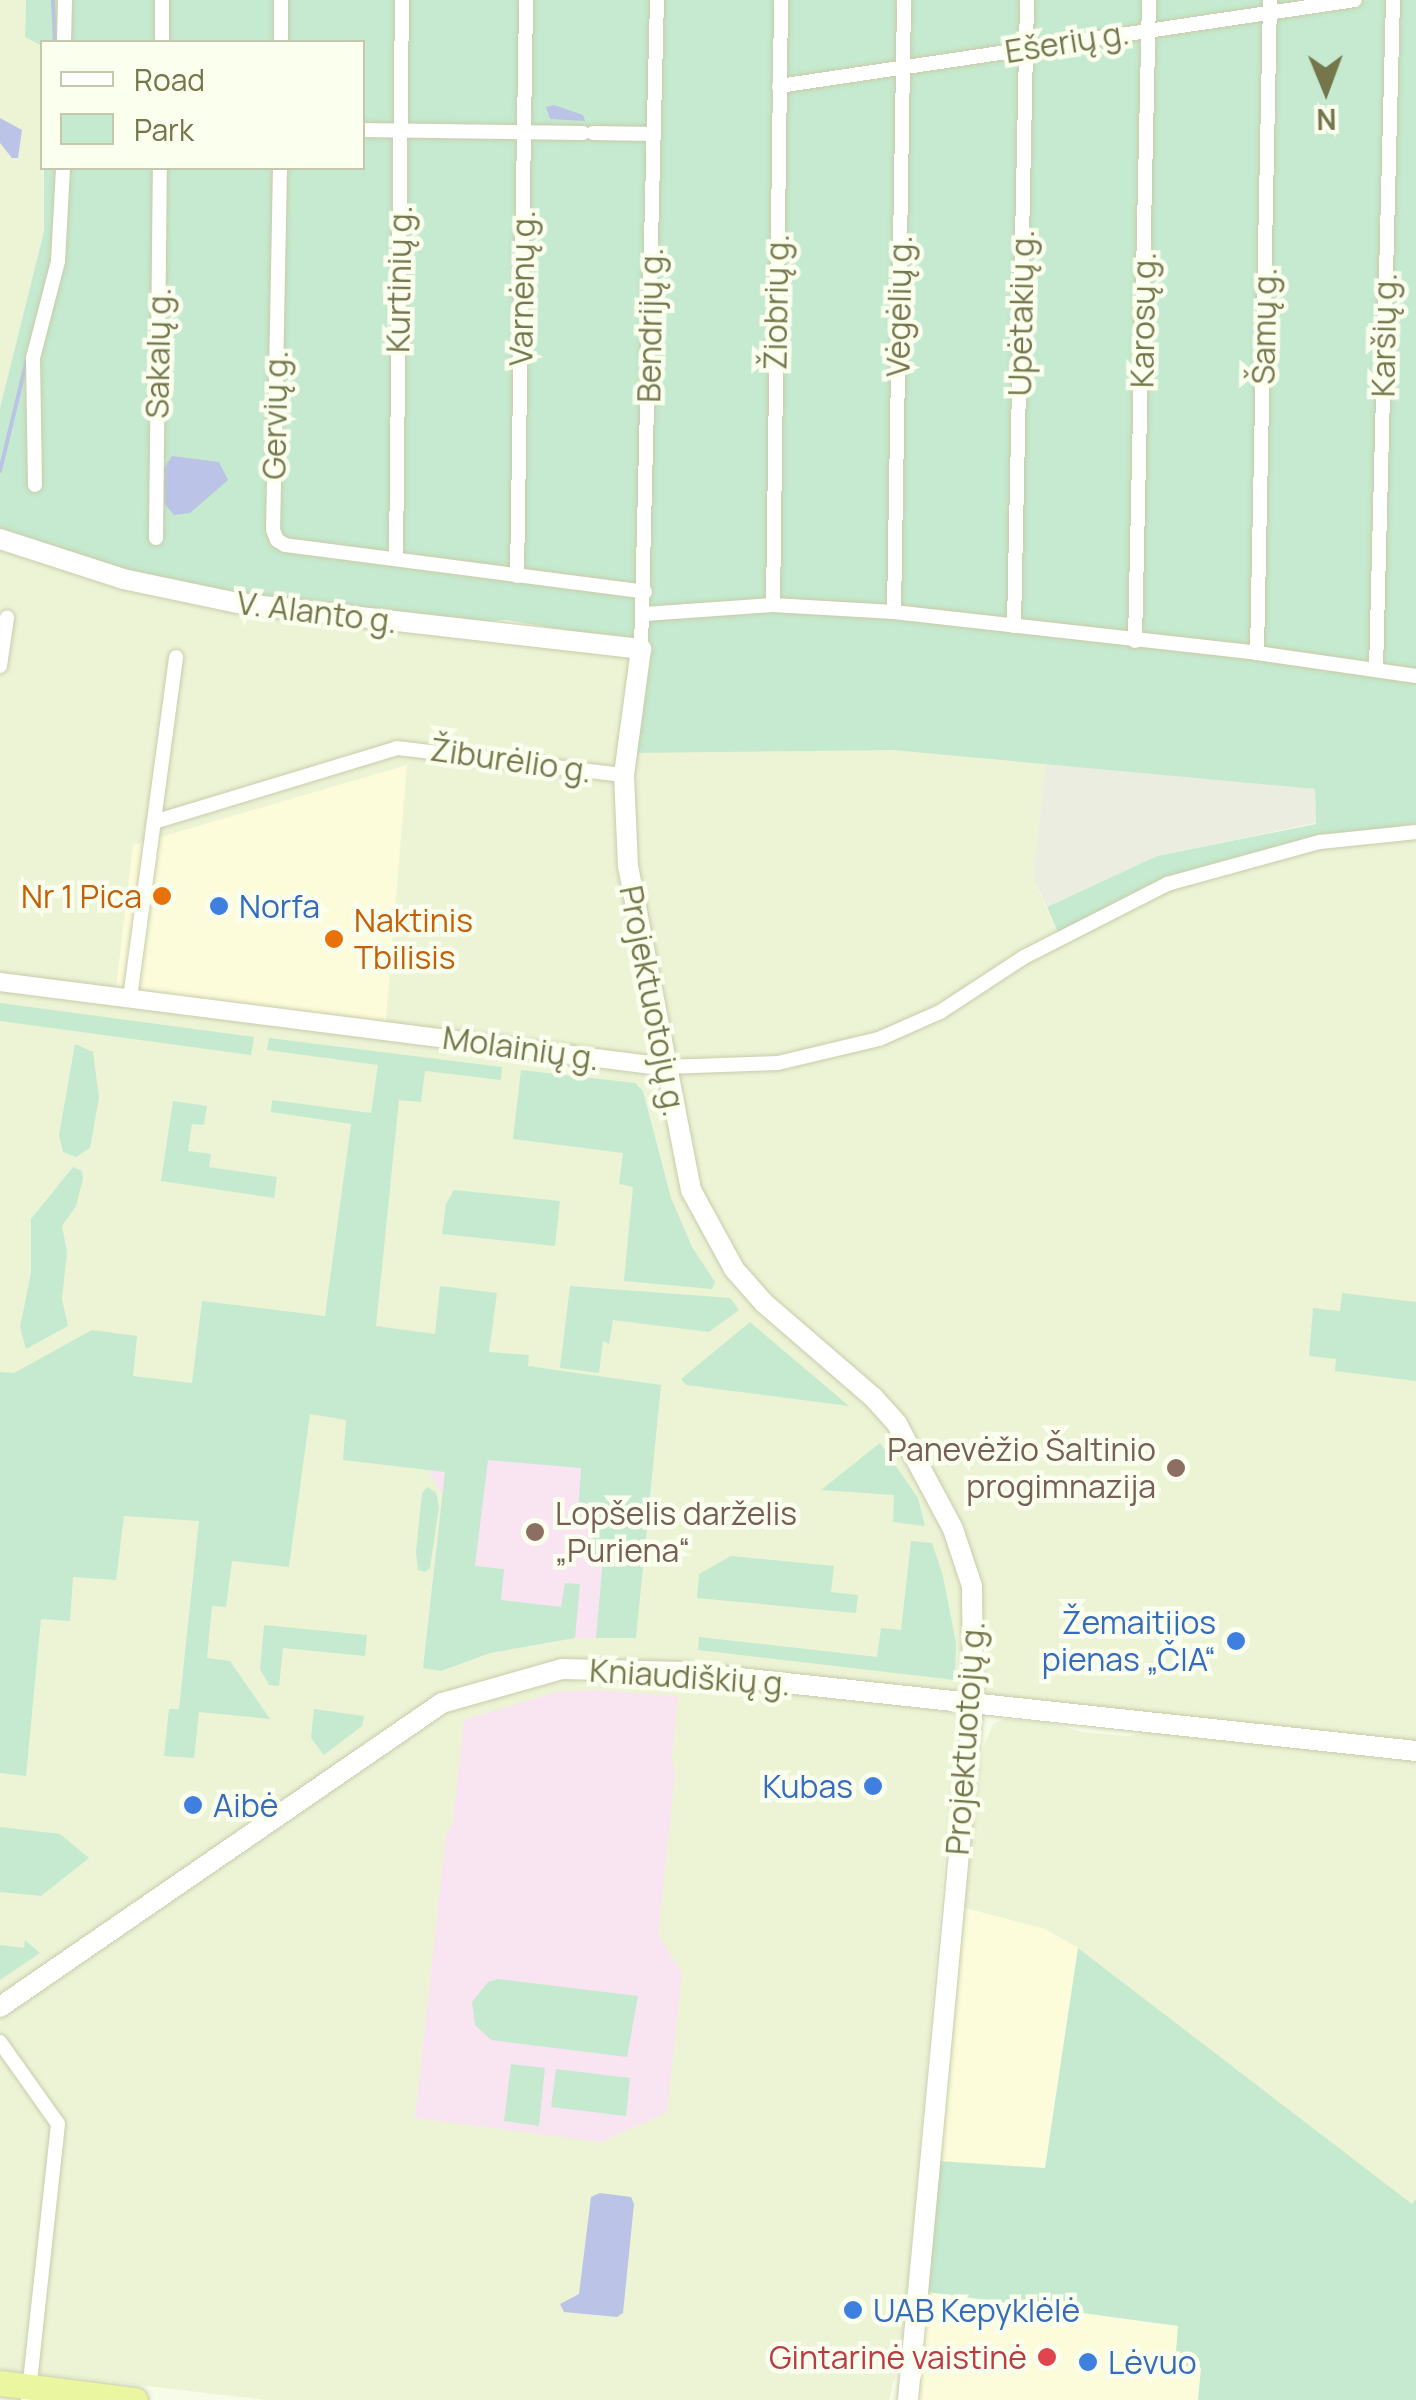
<!DOCTYPE html>
<meta charset="utf-8">
<style>
body{margin:0}
#map{position:relative;width:1416px;height:2400px;overflow:hidden;background:#f6fce7;font-family:Manrope,sans-serif}
div>[style]{position:absolute}
[style*='--x']{left:calc(var(--x)*1px);top:calc(var(--y)*1px);width:calc(var(--w)*1px);rotate:calc(var(--a)*1deg)}
.residential>*{inset:0;background:#edf4d6}
.commercial>*{inset:0;background:#fcfcdb}
.industrial>*{inset:0;background:#ebede1}
.education>*{inset:0;background:#f9e4f2}
.green>*{inset:0;background:#c5eacf}
.water>*{inset:0;background:#bbc3e6}
.stream>*{height:4px;margin:-2px;padding:0 2px;transform-origin:2px;border-radius:2px;background:#bbc3e6}
.roads{filter:drop-shadow(0 0 2px #c8ccaa) drop-shadow(0 0 2px #c8ccaa)}
.minor>*{height:14px;margin:-7px;padding:0 7px;transform-origin:7px;border-radius:7px;background:#fff}
.tertiary>*{height:18px;margin:-9px;padding:0 9px;transform-origin:9px;border-radius:9px;background:#fff}
.secondary>*{height:20px;margin:-10px;padding:0 10px;transform-origin:10px;border-radius:10px;background:#fff}
.trunk>*{height:25px;margin:-12.5px;padding:0 12.5px;transform-origin:12.5px;border-radius:12.5px;background:#eaf6a0}
.dots>*{width:28px;height:28px;translate:-50% -50%;box-sizing:border-box;border:5px solid #faffee;border-radius:50%}
span{translate:-50% -50%;white-space:nowrap;text-align:center;line-height:1.15;-webkit-text-stroke:9px #faffee;paint-order:stroke}
.street-label{font-size:32px;color:#75764b}
.food-label{font-size:32px;color:#c56008}
.right{translate:-100% -50%;text-align:right}
.left{translate:0 -50%;text-align:left}
.shop-label{font-size:32px;color:#366cbe}
.education-label{font-size:32px;color:#785e54}
.health-label{font-size:32px;color:#be3a42}
.legend{position:absolute;left:40px;top:40px;width:325px;height:130px;box-sizing:border-box;background:#faffee;border:2px solid #c5c8ad;margin:0;padding:12px 18px;list-style:none;font-size:30px;color:#75764b}
.legend li{display:flex;align-items:center;gap:20px;height:50px}
.legend b{width:50px;border:2px solid #c5c8ad}
.north{position:absolute;left:1276px;top:40px;width:100px;height:100px;-webkit-text-stroke:8px #faffee;paint-order:stroke;rotate:179deg;font-size:28px;font-weight:700;line-height:40px;text-align:center;color:#75764b}
.north::after{content:'';display:block;margin:auto;width:35px;height:45px;background:#75764b;clip-path:polygon(50% 0,100% 100%,50% 72%,0 100%)}
</style>
<div id="map">
<div class="residential">
<i style="clip-path:polygon(0 0,26px 0,25px 37px,42px 46px,44px 231px,0 408px)"></i>
<i style="clip-path:polygon(0 546px,613px 645px,892px 750px,1046px 761px,1033px 879px,1060px 937px,1140px 897px,1301px 839px,1416px 824px,1416px 1741px,959px 1693px,902px 2350px,889px 2400px,266px 2400px,0 2369px)"></i>
<i style="clip-path:polygon(1004px 1719px,1051px 1723px,1082px 1732px,1127px 1736px,1155px 1732px,1416px 1759px,1416px 2199px,1412px 2205px,1078px 1948px,1045px 1929px,961px 1907px,983px 1748px,993px 1724px)"></i>
</div>
<div class="commercial">
<i style="clip-path:polygon(407px 765px,385px 1030px,115px 996px,133px 845px)"></i>
<i style="clip-path:polygon(961px 1907px,1045px 1929px,1078px 1948px,1045px 2169px,938px 2161px)"></i>
<i style="clip-path:polygon(927px 2292px,1178px 2327px,1201px 2368px,1198px 2400px,916px 2400px)"></i>
</div>
<div class="industrial">
<i style="clip-path:polygon(1046px 761px,1315px 789px,1316px 823px,1157px 856px,1047px 907px,1033px 879px)"></i>
</div>
<div class="education">
<i style="clip-path:polygon(414px 1443px,617px 1450px,600px 1638px,575px 1638px,490px 1653px,441px 1671px,423px 1668px,442px 1495px)"></i>
<i style="clip-path:polygon(595px 1690px,678px 1696px,672px 1757px,675px 1775px,658px 1934px,682px 1973px,667px 2112px,601px 2142px,415px 2118px,446px 1835px,453px 1822px,464px 1720px,557px 1692px)"></i>
</div>
<div class="green">
<i style="clip-path:polygon(26px 0,1416px 0,1416px 824px,1302px 839px,1302px 847px,1167px 884px,1060px 937px,1047px 907px,1157px 856px,1316px 824px,1315px 789px,892px 750px,626px 753px,642px 636px,619px 639px,507px 620px,470px 622px,233px 595px,69px 556px,0 529px,0 408px,44px 231px,44px 168px,362px 168px,362px 42px,42px 42px,42px 46px,25px 37px)"></i>
<i style="clip-path:polygon(0 1003px,254px 1037px,251px 1055px,0 1021px)"></i>
<i style="clip-path:polygon(269px 1038px,502px 1067px,501px 1080px,425px 1071px,421px 1102px,399px 1100px,376px 1326px,435px 1334px,440px 1286px,497px 1293px,489px 1352px,529px 1355px,528px 1366px,661px 1385px,636px 1638px,596px 1638px,603px 1558px,590px 1556px,595px 1517px,578px 1515px,581px 1468px,488px 1460px,475px 1566px,504px 1569px,501px 1600px,561px 1607px,565px 1583px,580px 1584px,575px 1638px,490px 1653px,441px 1671px,423px 1668px,445px 1472px,343px 1460px,346px 1420px,310px 1414px,289px 1567px,232px 1561px,226px 1607px,212px 1606px,207px 1658px,230px 1661px,270px 1719px,199px 1712px,194px 1758px,164px 1756px,169px 1709px,179px 1709px,199px 1521px,124px 1516px,116px 1580px,73px 1577px,70px 1621px,41px 1619px,26px 1776px,0 1773px,0 1372px,14px 1373px,92px 1330px,137px 1336px,133px 1376px,192px 1383px,202px 1301px,325px 1316px,351px 1124px,271px 1112px,272px 1100px,371px 1113px,378px 1065px,267px 1050px)"></i>
<i style="clip-path:polygon(75px 1044px,93px 1052px,99px 1098px,90px 1148px,76px 1157px,63px 1152px,59px 1135px)"></i>
<i style="clip-path:polygon(521px 1070px,635px 1083px,643px 1091px,671px 1198px,692px 1247px,715px 1282px,712px 1289px,624px 1281px,633px 1187px,619px 1184px,623px 1153px,513px 1139px)"></i>
<i style="clip-path:polygon(173px 1101px,207px 1106px,204px 1125px,192px 1124px,188px 1151px,211px 1154px,209px 1167px,277px 1177px,274px 1198px,161px 1181px)"></i>
<i style="clip-path:polygon(73px 1167px,82px 1171px,83px 1179px,76px 1206px,62px 1226px,67px 1252px,62px 1299px,68px 1326px,26px 1349px,20px 1327px,31px 1273px,31px 1219px)"></i>
<i style="clip-path:polygon(454px 1190px,560px 1201px,555px 1246px,442px 1234px,446px 1204px)"></i>
<i style="clip-path:polygon(570px 1286px,730px 1298px,739px 1310px,709px 1332px,613px 1320px,609px 1344px,603px 1341px,599px 1373px,560px 1368px)"></i>
<i style="clip-path:polygon(1342px 1293px,1416px 1302px,1416px 1381px,1335px 1371px,1336px 1359px,1309px 1356px,1313px 1308px,1340px 1311px)"></i>
<i style="clip-path:polygon(750px 1322px,849px 1406px,686px 1385px,681px 1379px)"></i>
<i style="clip-path:polygon(880px 1443px,918px 1498px,925px 1526px,893px 1522px,894px 1495px,821px 1490px)"></i>
<i style="clip-path:polygon(427px 1487px,436px 1492px,439px 1507px,430px 1568px,425px 1572px,418px 1570px,416px 1552px,422px 1493px)"></i>
<i style="clip-path:polygon(911px 1541px,932px 1543px,943px 1576px,956px 1643px,955px 1680px,698px 1650px,699px 1637px,877px 1657px,881px 1628px,901px 1630px)"></i>
<i style="clip-path:polygon(731px 1556px,834px 1566px,831px 1592px,858px 1595px,856px 1613px,697px 1598px,699px 1574px)"></i>
<i style="clip-path:polygon(264px 1625px,367px 1635px,365px 1656px,283px 1648px,279px 1686px,269px 1685px,260px 1669px)"></i>
<i style="clip-path:polygon(314px 1709px,364px 1716px,362px 1726px,324px 1755px,311px 1738px)"></i>
<i style="clip-path:polygon(0 1827px,60px 1834px,89px 1858px,41px 1896px,0 1892px)"></i>
<i style="clip-path:polygon(25px 1940px,40px 1953px,0 1980px,0 1945px,24px 1948px)"></i>
<i style="clip-path:polygon(1078px 1948px,1412px 2204px,1416px 2199px,1416px 2400px,1198px 2400px,1201px 2368px,1175px 2365px,1178px 2326px,927px 2292px,938px 2161px,1045px 2168px)"></i>
<i style="clip-path:polygon(497px 1979px,638px 1996px,627px 2057px,491px 2040px,475px 2025px,472px 2002px,488px 1982px)"></i>
<i style="clip-path:polygon(511px 2064px,545px 2068px,539px 2126px,504px 2121px)"></i>
<i style="clip-path:polygon(556px 2069px,630px 2078px,626px 2116px,551px 2107px)"></i>
</div>
<div class="water">
<i style="clip-path:polygon(554px 105px,583px 115px,585px 121px,550px 119px,546px 107px)"></i>
<i style="clip-path:polygon(0 118px,22px 130px,18px 158px,12px 158px,0 143px)"></i>
<i style="clip-path:polygon(172px 456px,219px 462px,228px 480px,190px 513px,174px 515px,164px 503px,164px 468px)"></i>
<i style="clip-path:polygon(600px 2193px,631px 2197px,634px 2204px,623px 2313px,617px 2317px,564px 2312px,560px 2304px,579px 2294px,591px 2197px)"></i>
</div>
<div class="stream">
<i style="--x:53;--y:0;--w:42;--a:87.3"></i>
<i style="--x:0;--y:471;--w:115;--a:-76.4"></i>
</div>
<div class="roads">
<div class="minor">
<i style="--x:64;--y:42;--w:42;--a:-88.6"></i>
<i style="--x:162;--y:42;--w:42;--a:-90"></i>
<i style="--x:281;--y:42;--w:42;--a:-90"></i>
<i style="--x:779;--y:86;--w:582;--a:-8.49"></i>
<i style="--x:362;--y:130;--w:221;--a:0.8"></i>
<i style="--x:593;--y:133;--w:61;--a:0.9"></i>
<i style="--x:280;--y:168;--w:362;--a:91.1"></i>
<i style="--x:273;--y:530;--w:11;--a:68"></i>
<i style="--x:277;--y:540;--w:9;--a:32"></i>
<i style="--x:285;--y:545;--w:363;--a:7.4"></i>
<i style="--x:35;--y:485;--w:127;--a:-90.9"></i>
<i style="--x:33;--y:358;--w:100;--a:-75.5"></i>
<i style="--x:58;--y:261;--w:93;--a:-86.9"></i>
<i style="--x:156;--y:538;--w:370;--a:-89.4"></i>
<i style="--x:396;--y:559;--w:559;--a:-89.39"></i>
<i style="--x:517;--y:576;--w:576;--a:-89.1"></i>
<i style="--x:773;--y:605;--w:605;--a:-89.24"></i>
<i style="--x:894;--y:612;--w:612;--a:-89.06"></i>
<i style="--x:645;--y:614;--w:128;--a:-4"></i>
<i style="--x:773;--y:605;--w:121;--a:3.3"></i>
<i style="--x:894;--y:612;--w:365;--a:6.4"></i>
<i style="--x:1257;--y:653;--w:161;--a:8.2"></i>
<i style="--x:1014;--y:626;--w:626;--a:-88.81"></i>
<i style="--x:1135;--y:641;--w:641;--a:-88.75"></i>
<i style="--x:641;--y:649;--w:649;--a:-88.59"></i>
<i style="--x:1257;--y:653;--w:653;--a:-88.86"></i>
<i style="--x:0;--y:666;--w:49;--a:-81.7"></i>
<i style="--x:1376;--y:670;--w:670;--a:-88.55"></i>
<i style="--x:154;--y:822;--w:254;--a:-16.9"></i>
<i style="--x:397;--y:748;--w:229;--a:6.8"></i>
<i style="--x:130;--y:998;--w:344;--a:-82.3"></i>
<i style="--x:666;--y:1067;--w:112;--a:-2"></i>
<i style="--x:778;--y:1063;--w:104;--a:-13.4"></i>
<i style="--x:879;--y:1039;--w:67;--a:-23.9"></i>
<i style="--x:940;--y:1012;--w:100;--a:-33.2"></i>
<i style="--x:1024;--y:957;--w:161;--a:-27"></i>
<i style="--x:1167;--y:884;--w:159;--a:-15.4"></i>
<i style="--x:1320;--y:842;--w:97;--a:-5.9"></i>
<i style="--x:0;--y:2042;--w:100;--a:54.7"></i>
<i style="--x:58;--y:2124;--w:278;--a:96.2"></i>
</div>
<div class="tertiary">
<i style="--x:0;--y:982;--w:671;--a:7.27"></i>
</div>
<div class="secondary">
<i style="--x:0;--y:539;--w:129;--a:18"></i>
<i style="--x:123;--y:579;--w:117;--a:11.8"></i>
<i style="--x:238;--y:603;--w:406;--a:6.5"></i>
<i style="--x:641;--y:649;--w:127;--a:97.7"></i>
<i style="--x:624;--y:775;--w:91;--a:87.5"></i>
<i style="--x:628;--y:866;--w:330;--a:79"></i>
<i style="--x:691;--y:1190;--w:90;--a:61.4"></i>
<i style="--x:734;--y:1269;--w:45;--a:48.6"></i>
<i style="--x:764;--y:1303;--w:144;--a:40.8"></i>
<i style="--x:873;--y:1397;--w:36;--a:48"></i>
<i style="--x:897;--y:1424;--w:119;--a:61.9"></i>
<i style="--x:953;--y:1529;--w:60;--a:71.6"></i>
<i style="--x:972;--y:1586;--w:118;--a:89.5"></i>
<i style="--x:973;--y:1704;--w:699;--a:95.34"></i>
<i style="--x:0;--y:2007;--w:536;--a:-34.52"></i>
<i style="--x:442;--y:1703;--w:125;--a:-15.8"></i>
<i style="--x:562;--y:1669;--w:122;--a:1.4"></i>
<i style="--x:684;--y:1672;--w:736;--a:6.16"></i>
</div>
<div class="trunk">
<i style="--x:0;--y:2383;--w:136;--a:7.2"></i>
</div>
</div>
<div class="dots">
<i style="left:162px;top:896px;background:#e8710a"></i>
<i style="left:219px;top:906px;background:#3f7fe0"></i>
<i style="left:334px;top:939px;background:#e8710a"></i>
<i style="left:1176px;top:1468px;background:#8d6e63"></i>
<i style="left:535px;top:1532px;background:#8d6e63"></i>
<i style="left:1236px;top:1641px;background:#3f7fe0"></i>
<i style="left:873px;top:1786px;background:#3f7fe0"></i>
<i style="left:193px;top:1805px;background:#3f7fe0"></i>
<i style="left:853px;top:2310px;background:#3f7fe0"></i>
<i style="left:1047px;top:2357px;background:#e0444e"></i>
<i style="left:1088px;top:2362px;background:#3f7fe0"></i>
</div>
<div class="street-label">
<span style="left:1067px;top:42px;rotate:-9deg">Ešerių g.</span>
<span style="left:399px;top:279px;rotate:-89deg">Kurtinių g.</span>
<span style="left:522px;top:288px;rotate:-89deg">Varnėnų g.</span>
<span style="left:776px;top:302px;rotate:-89deg">Žiobrių g.</span>
<span style="left:899px;top:306px;rotate:-89deg">Vėgėlių g.</span>
<span style="left:1021px;top:313px;rotate:-89deg">Upėtakių g.</span>
<span style="left:1143px;top:320px;rotate:-89deg">Karosų g.</span>
<span style="left:650px;top:325px;rotate:-89deg">Bendrijų g.</span>
<span style="left:1264px;top:326px;rotate:-89deg">Šamų g.</span>
<span style="left:1384px;top:335px;rotate:-89deg">Karšių g.</span>
<span style="left:158px;top:353px;rotate:-89deg">Sakalų g.</span>
<span style="left:275px;top:415px;rotate:-89deg">Gervių g.</span>
<span style="left:317px;top:612px;rotate:7deg">V. Alanto g.</span>
<span style="left:511px;top:760px;rotate:8deg">Žiburėlio g.</span>
<span style="left:653px;top:1001px;rotate:79deg">Projektuotojų g.</span>
<span style="left:521px;top:1048px;rotate:8deg">Molainių g.</span>
<span style="left:690px;top:1677px;rotate:4deg">Kniaudiškių g.</span>
<span style="left:965px;top:1738px;rotate:-86deg">Projektuotojų g.</span>
</div>
<div class="food-label">
<span class="right" style="left:142px;top:896px">Nr 1 Pica</span>
<span class="left" style="left:354px;top:939px">Naktinis<br>Tbilisis</span>
</div>
<div class="shop-label">
<span class="left" style="left:239px;top:906px">Norfa</span>
<span class="right" style="left:1216px;top:1641px">Žemaitijos<br>pienas „ČIA“</span>
<span class="right" style="left:853px;top:1786px">Kubas</span>
<span class="left" style="left:213px;top:1805px">Aibė</span>
<span class="left" style="left:873px;top:2310px">UAB Kepyklėlė</span>
<span class="left" style="left:1108px;top:2362px">Lėvuo</span>
</div>
<div class="education-label">
<span class="right" style="left:1156px;top:1468px">Panevėžio Šaltinio<br>progimnazija</span>
<span class="left" style="left:555px;top:1532px">Lopšelis darželis<br>„Puriena“</span>
</div>
<div class="health-label">
<span class="right" style="left:1027px;top:2357px">Gintarinė vaistinė</span>
</div>
<ul class="legend">
<li><b style="height:12px;background:#fff"></b>Road</li>
<li><b style="height:28px;background:#c5eacf"></b>Park</li>
</ul>
<div class="north">N</div>
</div>
